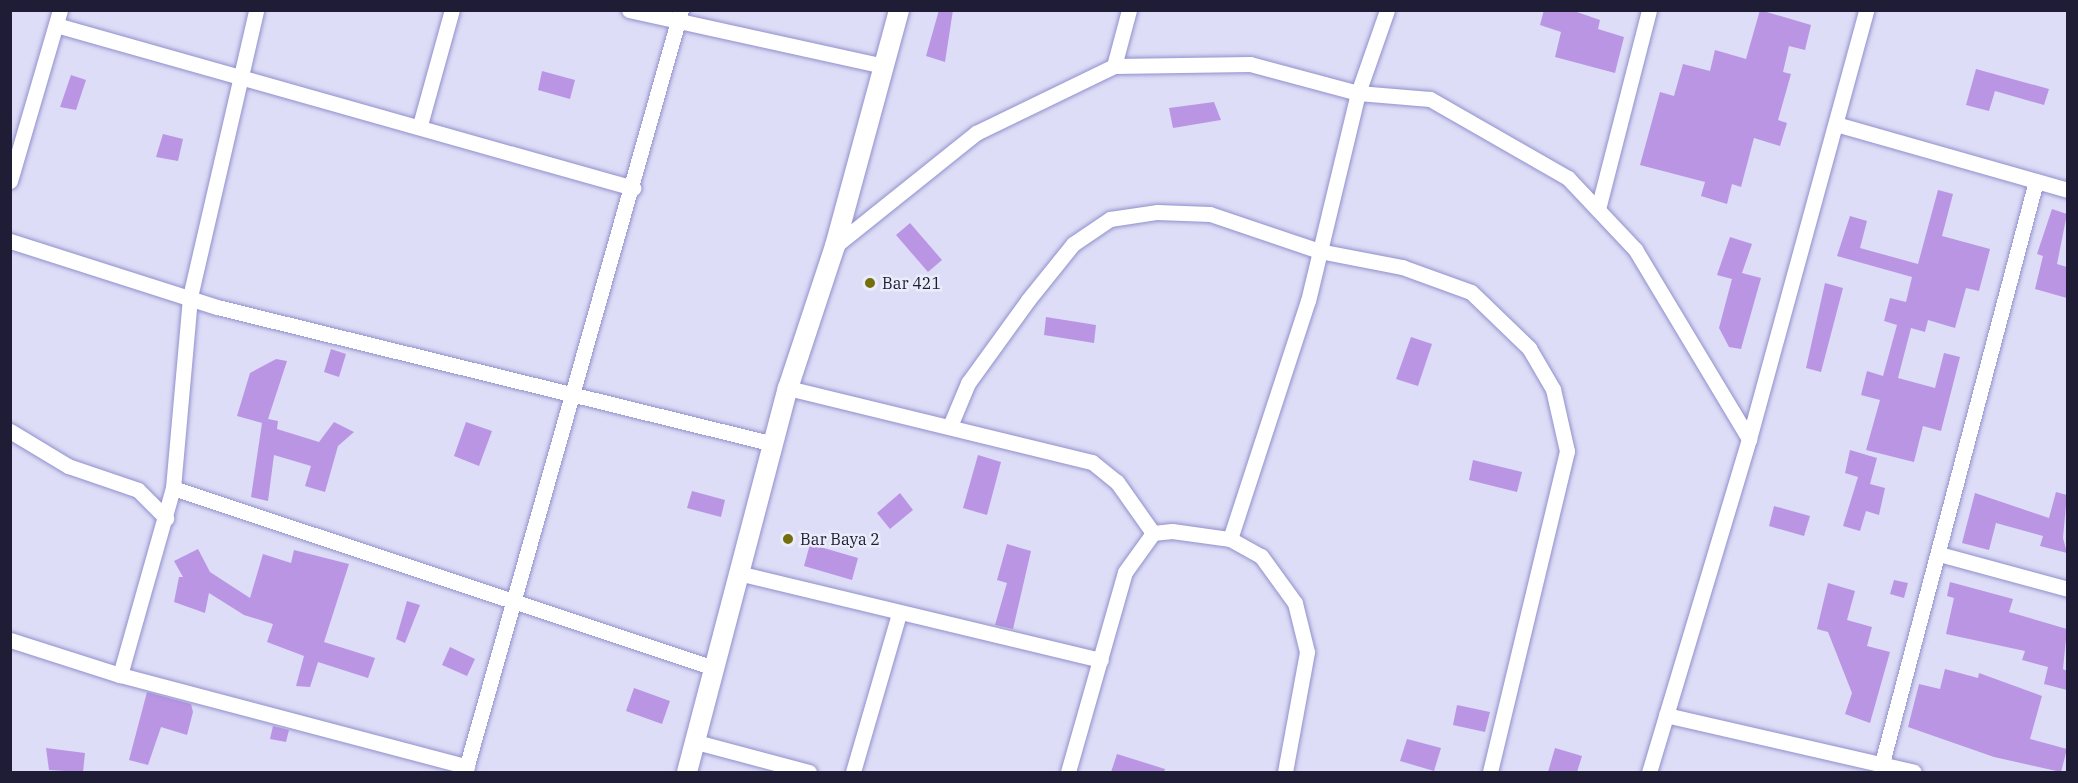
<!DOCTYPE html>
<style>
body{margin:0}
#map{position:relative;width:2078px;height:783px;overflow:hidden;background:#ddddf7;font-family:"IBM Plex Serif",serif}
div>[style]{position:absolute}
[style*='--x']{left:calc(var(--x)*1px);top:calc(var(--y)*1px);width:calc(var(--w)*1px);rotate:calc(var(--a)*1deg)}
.building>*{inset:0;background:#ba95e4}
.roads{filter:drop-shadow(0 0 2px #9190cc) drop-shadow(0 0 2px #9190cc)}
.minor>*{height:15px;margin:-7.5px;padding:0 7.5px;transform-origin:7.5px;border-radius:7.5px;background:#fff}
.tertiary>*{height:20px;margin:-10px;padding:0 10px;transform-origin:10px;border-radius:10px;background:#fff}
.dots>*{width:16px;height:16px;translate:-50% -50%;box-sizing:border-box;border:3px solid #ebecf9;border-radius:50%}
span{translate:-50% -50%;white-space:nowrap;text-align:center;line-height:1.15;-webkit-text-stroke:5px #ebecf9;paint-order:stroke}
.poi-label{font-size:16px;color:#1e1d35}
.left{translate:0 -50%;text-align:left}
.frame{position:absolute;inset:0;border:12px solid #1e1d35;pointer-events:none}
</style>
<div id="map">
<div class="building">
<i style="clip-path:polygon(939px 10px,953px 10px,945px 62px,926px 56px)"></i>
<i style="clip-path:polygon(1544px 10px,1571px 10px,1600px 20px,1598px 29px,1624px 37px,1615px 73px,1555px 57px,1561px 32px,1540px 25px)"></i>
<i style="clip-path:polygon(1760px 10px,1811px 25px,1805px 50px,1789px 46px,1783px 72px,1791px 74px,1778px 120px,1787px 123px,1780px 146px,1754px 138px,1741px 187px,1732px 184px,1727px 204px,1701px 196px,1705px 182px,1640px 165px,1660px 92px,1674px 96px,1683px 64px,1710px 71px,1715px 50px,1746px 59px)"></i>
<i style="clip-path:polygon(1976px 69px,2049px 89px,2044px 105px,1995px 91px,1989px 111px,1966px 105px)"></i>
<i style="clip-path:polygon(542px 71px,575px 80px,570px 99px,538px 90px)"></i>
<i style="clip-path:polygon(71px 75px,86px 80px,76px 110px,60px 107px)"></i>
<i style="clip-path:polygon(1214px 102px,1221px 120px,1173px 128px,1169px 108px)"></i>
<i style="clip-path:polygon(163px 134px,183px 139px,178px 161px,156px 157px)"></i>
<i style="clip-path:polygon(1938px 190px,1953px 194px,1942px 236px,1990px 249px,1979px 291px,1966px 288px,1955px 328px,1928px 320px,1925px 332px,1911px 328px,1898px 378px,1935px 388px,1944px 353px,1960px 357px,1941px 431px,1923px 426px,1914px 462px,1866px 450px,1880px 400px,1861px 395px,1867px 371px,1883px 376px,1897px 325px,1884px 321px,1890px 298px,1906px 302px,1912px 277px,1837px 256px,1850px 216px,1867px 221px,1860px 248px,1918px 264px)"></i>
<i style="clip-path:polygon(2052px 209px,2067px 214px,2057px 264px,2067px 267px,2067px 298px,2035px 289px,2043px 256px,2037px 254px)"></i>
<i style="clip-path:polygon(910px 223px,942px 260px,928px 272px,896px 235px)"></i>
<i style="clip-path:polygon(1730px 237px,1752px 244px,1742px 273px,1761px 278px,1741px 349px,1729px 347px,1719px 328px,1732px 279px,1717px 275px)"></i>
<i style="clip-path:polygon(1825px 283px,1843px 288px,1821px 372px,1806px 368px)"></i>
<i style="clip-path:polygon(1046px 317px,1096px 325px,1094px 343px,1044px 335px)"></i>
<i style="clip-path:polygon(1411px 337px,1432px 344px,1418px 386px,1396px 379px)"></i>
<i style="clip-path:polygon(331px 349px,346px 354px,339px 377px,324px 372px)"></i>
<i style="clip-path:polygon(276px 359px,287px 361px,268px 419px,278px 421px,277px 429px,319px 442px,334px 422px,354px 432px,338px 446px,325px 492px,305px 486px,311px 466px,274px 455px,268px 501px,251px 497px,262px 423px,237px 416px,250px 373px)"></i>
<i style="clip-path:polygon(466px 422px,492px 431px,479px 466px,454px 456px)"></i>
<i style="clip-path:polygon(1850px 450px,1877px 458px,1870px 484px,1885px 488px,1879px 515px,1866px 511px,1860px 531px,1843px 526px,1858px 477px,1845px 473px)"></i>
<i style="clip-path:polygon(978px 455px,1001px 462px,987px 515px,963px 508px)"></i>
<i style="clip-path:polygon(1473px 460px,1522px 472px,1517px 492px,1469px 480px)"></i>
<i style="clip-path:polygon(692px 491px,725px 500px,721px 517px,687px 508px)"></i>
<i style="clip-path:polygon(2056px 492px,2067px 495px,2063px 538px,2067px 553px,2040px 546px,2043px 536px,1996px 523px,1989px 550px,1962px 543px,1975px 493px,2049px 518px)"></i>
<i style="clip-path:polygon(900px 493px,913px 510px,890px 529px,877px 513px)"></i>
<i style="clip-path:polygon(1774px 506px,1810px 516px,1804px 536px,1769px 526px)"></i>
<i style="clip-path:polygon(810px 544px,858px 558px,852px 580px,804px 566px)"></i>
<i style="clip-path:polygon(1007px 544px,1031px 551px,1013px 629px,995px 625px,1007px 583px,997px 580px)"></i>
<i style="clip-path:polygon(198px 549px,210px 572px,250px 598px,263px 554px,291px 563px,294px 550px,349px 564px,324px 642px,375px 658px,368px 678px,318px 662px,310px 687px,296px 686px,304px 656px,267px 642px,273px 624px,244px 615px,209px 593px,205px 613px,174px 602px,179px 577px,183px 577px,174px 561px)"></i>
<i style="clip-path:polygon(1894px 580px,1908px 583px,1904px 598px,1890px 594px)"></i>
<i style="clip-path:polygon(1950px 582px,2013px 599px,2009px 612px,2067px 629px,2063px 669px,2067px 671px,2067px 690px,2044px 684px,2048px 667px,2022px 660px,2025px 651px,1946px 634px,1954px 598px,1947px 596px)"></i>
<i style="clip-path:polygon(1828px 583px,1855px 591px,1847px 620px,1872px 627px,1867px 646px,1890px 652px,1870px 723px,1845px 714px,1852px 693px,1828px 632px,1817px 629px)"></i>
<i style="clip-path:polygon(407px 601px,420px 605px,405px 643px,396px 639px)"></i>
<i style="clip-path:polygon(450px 647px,475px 659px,467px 676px,442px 665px)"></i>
<i style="clip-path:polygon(1945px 669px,1978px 678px,1979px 673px,2042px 696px,2030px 739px,2067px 749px,2061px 772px,1994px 757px,1908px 727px,1919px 684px,1940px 689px)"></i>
<i style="clip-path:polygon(634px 688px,670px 701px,662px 724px,626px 711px)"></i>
<i style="clip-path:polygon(147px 692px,191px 704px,193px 712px,187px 735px,161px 727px,148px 765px,129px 760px)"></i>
<i style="clip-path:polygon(1457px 705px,1490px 712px,1485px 732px,1453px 725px)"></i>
<i style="clip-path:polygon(273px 726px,289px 730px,286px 742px,270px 739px)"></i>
<i style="clip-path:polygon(1407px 739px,1441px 748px,1434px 771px,1400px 761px)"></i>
<i style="clip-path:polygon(46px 748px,85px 753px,83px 772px,49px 770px)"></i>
<i style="clip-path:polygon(1555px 748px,1582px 756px,1577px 772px,1548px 772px)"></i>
<i style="clip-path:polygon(1117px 754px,1165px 769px,1164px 772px,1111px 772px)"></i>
</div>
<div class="roads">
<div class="minor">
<i style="--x:629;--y:10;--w:261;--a:12.4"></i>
<i style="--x:56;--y:25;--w:600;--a:15.77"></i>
<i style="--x:1114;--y:66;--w:58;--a:-75"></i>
<i style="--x:1836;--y:124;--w:241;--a:15.9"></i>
<i style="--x:420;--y:125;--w:119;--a:-74.5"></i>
<i style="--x:10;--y:181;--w:178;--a:-73.7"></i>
<i style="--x:1598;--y:209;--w:205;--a:-75.6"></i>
<i style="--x:10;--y:241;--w:217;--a:17.7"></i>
<i style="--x:217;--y:307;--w:574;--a:13.82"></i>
<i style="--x:835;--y:246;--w:181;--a:-38.7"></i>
<i style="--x:976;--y:133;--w:153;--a:-25.9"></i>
<i style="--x:1114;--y:66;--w:136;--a:-0.8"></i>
<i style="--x:1250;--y:64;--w:112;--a:15"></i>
<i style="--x:1358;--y:93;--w:72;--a:4.8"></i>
<i style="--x:1430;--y:99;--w:159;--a:29.8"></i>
<i style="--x:1568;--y:178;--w:98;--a:46.7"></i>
<i style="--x:1635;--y:249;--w:222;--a:59"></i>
<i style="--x:1749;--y:439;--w:348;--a:106.7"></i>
<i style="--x:788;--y:388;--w:313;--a:13.7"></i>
<i style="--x:1092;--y:462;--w:32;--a:39"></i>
<i style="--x:1117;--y:482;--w:62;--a:54.8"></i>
<i style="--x:950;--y:426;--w:47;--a:-67.3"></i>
<i style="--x:968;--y:383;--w:102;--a:-54.1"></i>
<i style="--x:1028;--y:300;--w:72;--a:-51.2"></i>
<i style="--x:1073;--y:244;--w:45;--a:-34"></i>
<i style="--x:1110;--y:219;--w:48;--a:-8.5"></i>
<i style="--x:1157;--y:212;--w:53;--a:2.2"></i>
<i style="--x:1210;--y:214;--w:115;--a:18.7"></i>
<i style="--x:1319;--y:251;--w:85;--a:10.9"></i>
<i style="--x:1402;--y:267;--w:73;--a:19.9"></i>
<i style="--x:1471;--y:292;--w:81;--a:44"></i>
<i style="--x:1529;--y:348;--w:48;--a:59.7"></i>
<i style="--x:1553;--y:389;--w:64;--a:77.3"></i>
<i style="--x:1567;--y:451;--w:330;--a:103.5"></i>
<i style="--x:10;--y:431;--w:68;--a:31.1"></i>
<i style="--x:68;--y:466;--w:74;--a:18.9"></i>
<i style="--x:138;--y:490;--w:40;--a:45"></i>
<i style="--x:1749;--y:439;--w:445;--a:-74.7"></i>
<i style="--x:173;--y:488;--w:570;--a:18.4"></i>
<i style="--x:1230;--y:539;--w:250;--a:-71.9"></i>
<i style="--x:1308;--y:301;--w:214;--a:-76.5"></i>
<i style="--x:1358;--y:93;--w:88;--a:-70.7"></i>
<i style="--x:1939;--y:554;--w:134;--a:15.2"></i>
<i style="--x:738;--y:573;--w:373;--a:13.5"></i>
<i style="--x:10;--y:640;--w:115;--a:17.7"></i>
<i style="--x:120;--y:675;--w:359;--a:14.8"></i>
<i style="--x:120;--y:675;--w:194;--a:-74.2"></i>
<i style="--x:173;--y:488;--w:192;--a:-84.9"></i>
<i style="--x:190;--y:297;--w:294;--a:-77"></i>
<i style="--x:1666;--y:715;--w:254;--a:12.9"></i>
<i style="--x:696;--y:742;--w:117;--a:14.9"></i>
<i style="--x:1882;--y:763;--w:602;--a:-75.18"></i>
<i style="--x:465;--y:772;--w:792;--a:-74.17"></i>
<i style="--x:853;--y:772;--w:165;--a:-73.8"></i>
<i style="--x:1068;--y:772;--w:208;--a:-74.1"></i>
<i style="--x:1125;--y:572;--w:48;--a:-54.3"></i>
<i style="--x:1153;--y:533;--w:19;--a:-6"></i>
<i style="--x:1172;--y:531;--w:59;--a:7.9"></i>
<i style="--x:1230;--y:539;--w:35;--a:29"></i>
<i style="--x:1261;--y:556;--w:58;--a:54.1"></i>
<i style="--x:1295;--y:603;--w:50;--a:76.2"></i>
<i style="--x:1307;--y:652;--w:122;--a:100.4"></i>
</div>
<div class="tertiary">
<i style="--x:687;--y:772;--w:397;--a:-75.3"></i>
<i style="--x:788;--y:388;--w:150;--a:-71.7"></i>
<i style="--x:835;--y:246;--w:245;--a:-74.8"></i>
</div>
</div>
<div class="dots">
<i style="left:870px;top:283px;background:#756e0c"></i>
<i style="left:788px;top:539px;background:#756e0c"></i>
</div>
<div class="poi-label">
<span class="left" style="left:882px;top:283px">Bar 421</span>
<span class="left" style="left:800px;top:539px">Bar Baya 2</span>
</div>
<div class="frame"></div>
</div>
